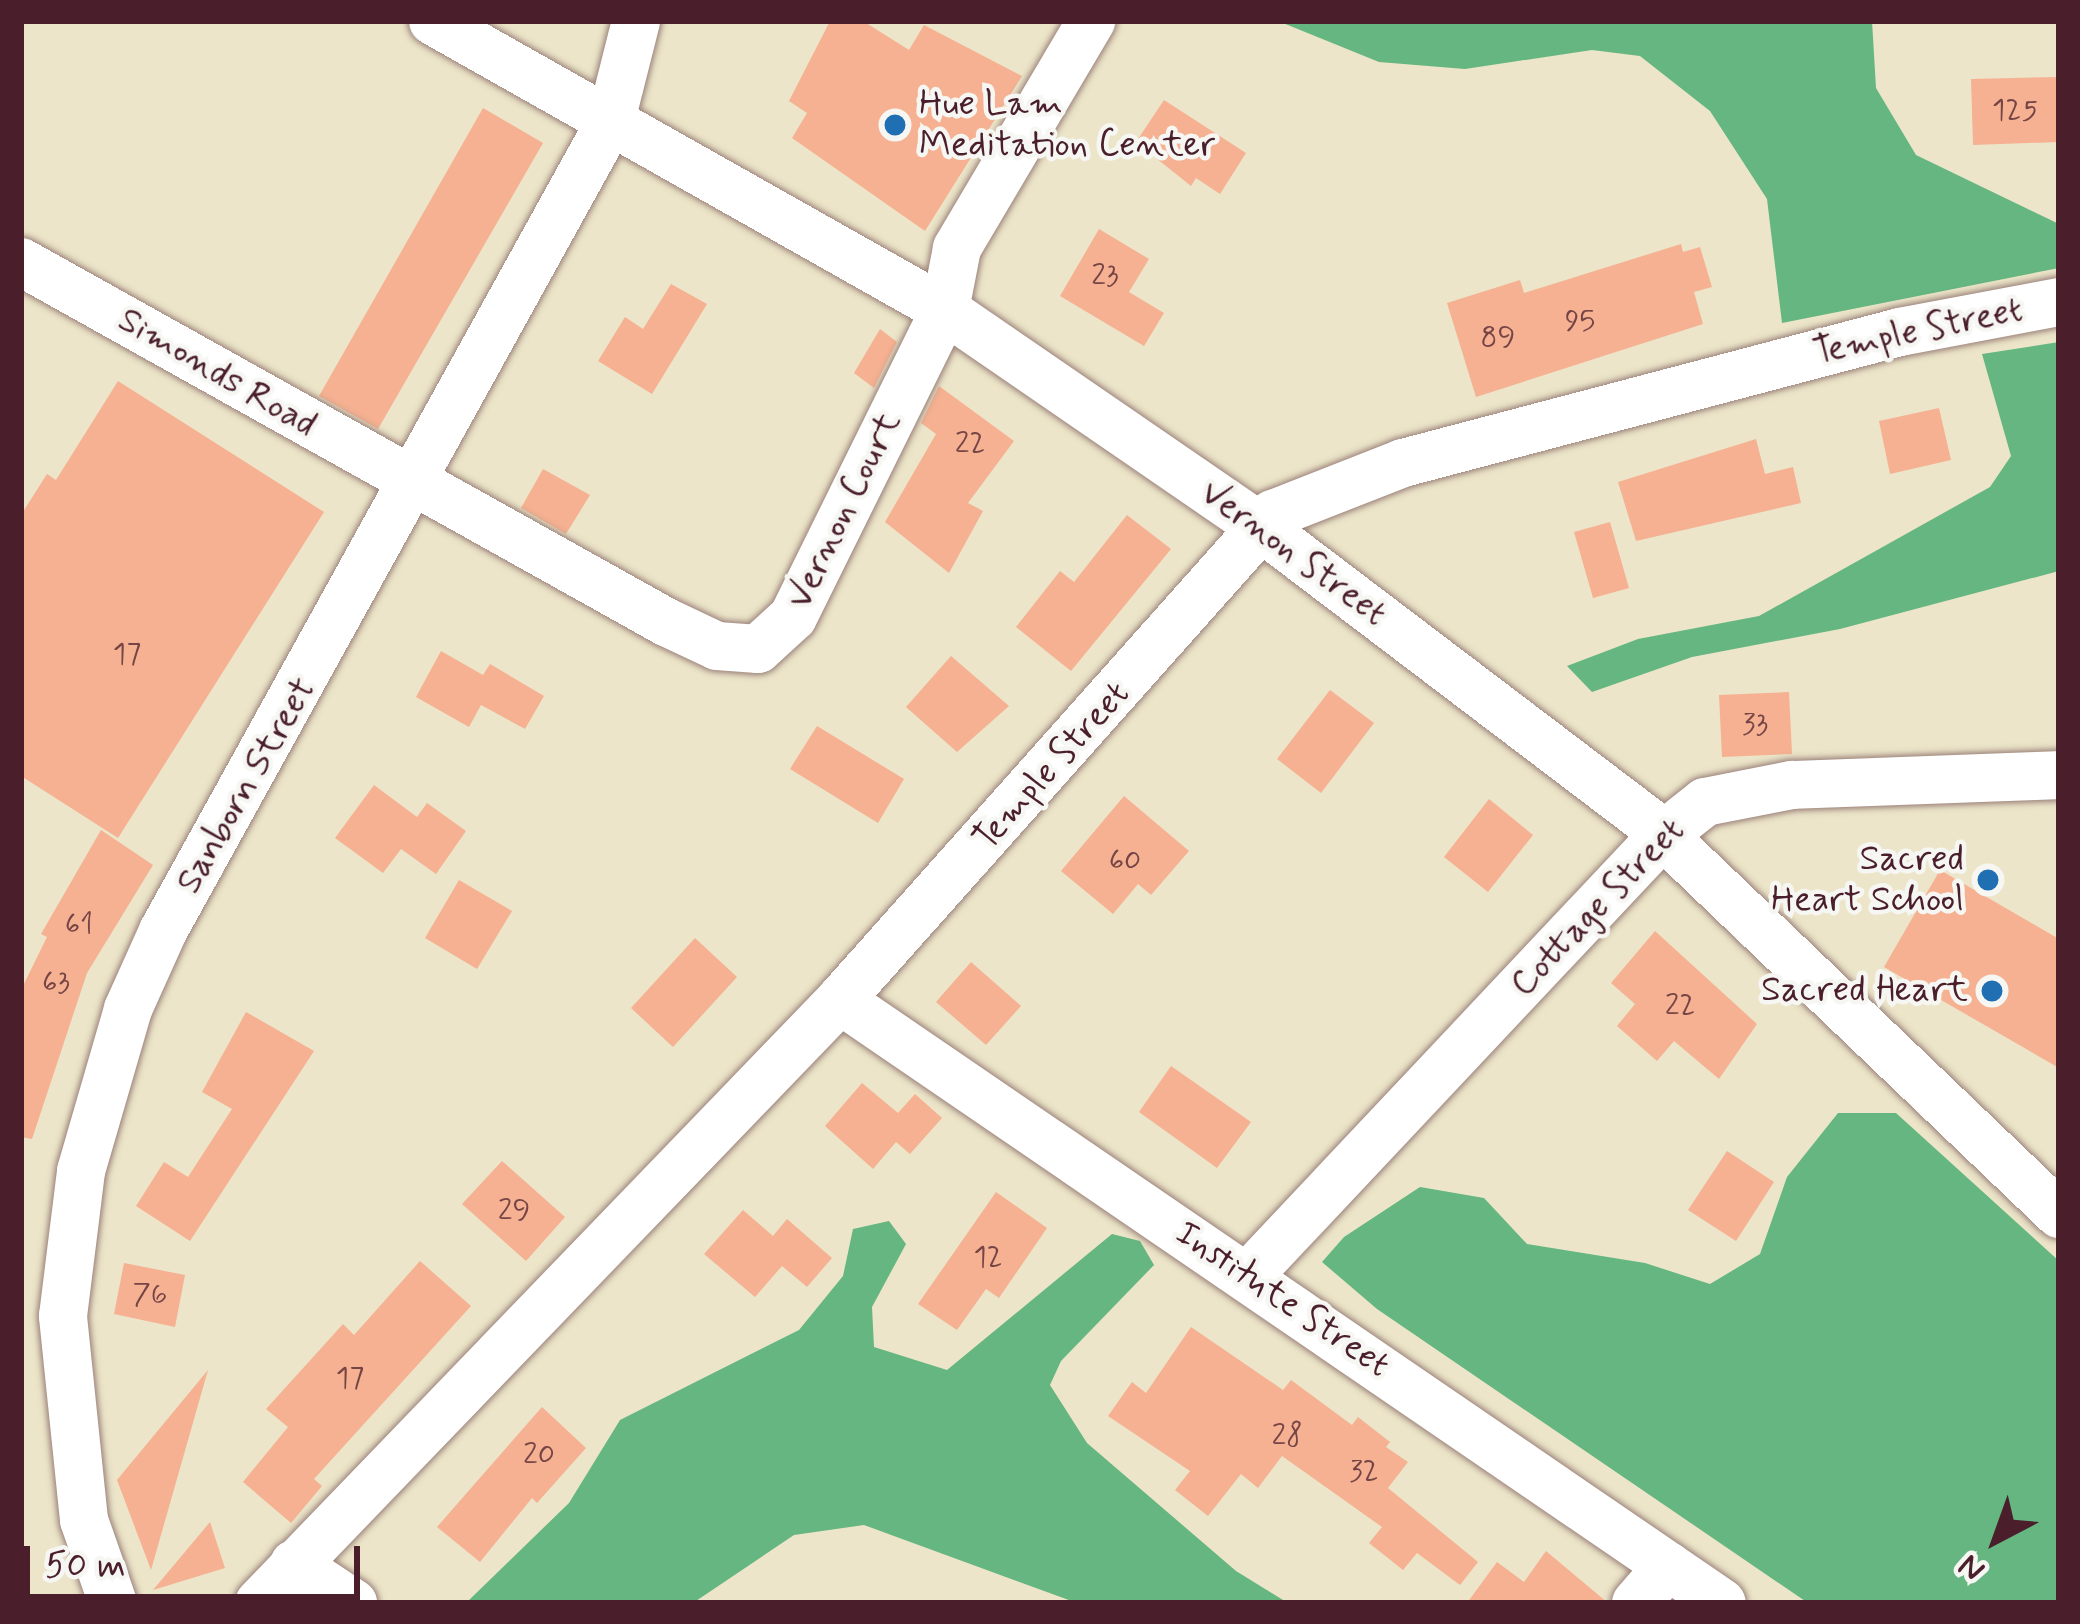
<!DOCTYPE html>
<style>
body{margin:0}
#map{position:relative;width:2080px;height:1624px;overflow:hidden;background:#ece5c9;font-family:Mynerve,sans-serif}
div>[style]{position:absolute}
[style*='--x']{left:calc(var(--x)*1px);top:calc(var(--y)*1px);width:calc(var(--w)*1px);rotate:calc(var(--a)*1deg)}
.forest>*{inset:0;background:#65b681}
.building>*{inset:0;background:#f5b192}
.roads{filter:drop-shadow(0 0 3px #9b827a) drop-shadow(0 0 3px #9b827a)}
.minor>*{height:48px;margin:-24px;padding:0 24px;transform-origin:24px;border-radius:24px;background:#fff}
.dots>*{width:33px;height:33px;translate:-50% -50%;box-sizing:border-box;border:6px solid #f6f6f2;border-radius:50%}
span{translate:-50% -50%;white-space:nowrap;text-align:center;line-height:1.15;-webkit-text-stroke:9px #f6f6f2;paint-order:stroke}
.number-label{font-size:30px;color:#754445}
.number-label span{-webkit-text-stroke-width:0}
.poi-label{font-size:36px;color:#4a1f2b}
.left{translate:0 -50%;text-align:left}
.right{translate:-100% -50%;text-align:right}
.street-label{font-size:36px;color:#4a1f2b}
.frame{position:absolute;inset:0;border:24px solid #4a1f2b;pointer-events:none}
.north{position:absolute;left:1936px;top:1480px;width:120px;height:120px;-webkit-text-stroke:9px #f6f6f2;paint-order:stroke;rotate:221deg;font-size:33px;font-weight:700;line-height:48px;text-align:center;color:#4a1f2b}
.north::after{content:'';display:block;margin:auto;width:42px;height:54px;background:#4a1f2b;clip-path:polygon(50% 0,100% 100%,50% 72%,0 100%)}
.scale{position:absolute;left:24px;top:1546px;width:336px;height:54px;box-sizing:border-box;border:6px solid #4a1f2b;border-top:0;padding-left:15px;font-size:36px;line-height:42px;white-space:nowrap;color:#4a1f2b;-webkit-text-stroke:9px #f6f6f2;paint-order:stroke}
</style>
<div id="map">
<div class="forest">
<i style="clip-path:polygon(1278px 21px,1872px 21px,1876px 88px,1916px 155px,2059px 224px,2059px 268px,1782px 323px,1767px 199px,1710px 111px,1640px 56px,1592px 50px,1465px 69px,1379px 62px)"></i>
<i style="clip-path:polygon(2059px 342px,2059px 571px,1840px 629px,1692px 657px,1592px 692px,1567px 666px,1638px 639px,1759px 616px,1990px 487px,2011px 456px,1982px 354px)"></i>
<i style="clip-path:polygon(1838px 1113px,1896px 1113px,2059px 1261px,2059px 1603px,1808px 1603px,1377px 1309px,1322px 1262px,1344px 1237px,1420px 1187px,1484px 1198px,1527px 1244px,1645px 1263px,1710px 1284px,1760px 1254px,1787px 1177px)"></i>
<i style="clip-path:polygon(889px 1221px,906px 1244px,872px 1307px,874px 1347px,947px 1370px,1112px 1234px,1140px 1241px,1154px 1265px,1061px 1361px,1050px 1385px,1087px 1443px,1236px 1571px,1288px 1603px,1077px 1603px,864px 1525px,794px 1535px,693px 1603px,466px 1603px,569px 1503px,620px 1420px,799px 1330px,843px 1276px,853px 1229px)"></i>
</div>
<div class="building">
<i style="clip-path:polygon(830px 21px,863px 21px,909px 50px,924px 25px,1022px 76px,925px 231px,792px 138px,807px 113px,789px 101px)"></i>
<i style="clip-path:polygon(2059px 77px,2059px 142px,1973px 145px,1971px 79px)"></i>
<i style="clip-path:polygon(1164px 100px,1246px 153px,1220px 194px,1196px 178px,1191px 186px,1136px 142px)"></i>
<i style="clip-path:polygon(483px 108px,543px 143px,378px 429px,319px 396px)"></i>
<i style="clip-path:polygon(1099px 229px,1149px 259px,1129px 292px,1164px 313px,1144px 346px,1060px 296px)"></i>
<i style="clip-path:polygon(1681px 244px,1683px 252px,1700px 247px,1712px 287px,1694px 292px,1703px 324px,1476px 397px,1447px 303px,1520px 280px,1524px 293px)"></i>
<i style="clip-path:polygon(671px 284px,707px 304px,652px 394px,598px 361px,625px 317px,643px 329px)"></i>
<i style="clip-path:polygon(880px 329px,897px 342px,874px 388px,854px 373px)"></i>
<i style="clip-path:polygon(118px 381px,324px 512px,118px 838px,21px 776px,21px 515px,47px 474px,56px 480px)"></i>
<i style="clip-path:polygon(939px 386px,1014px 441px,968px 503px,983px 511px,949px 573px,885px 522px,936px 434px,921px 423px)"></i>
<i style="clip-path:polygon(1939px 408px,1951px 460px,1890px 474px,1879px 421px)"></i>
<i style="clip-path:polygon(1756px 439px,1765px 474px,1793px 467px,1801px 503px,1636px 541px,1618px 482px)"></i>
<i style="clip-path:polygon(543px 469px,590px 495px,566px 534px,521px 508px)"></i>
<i style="clip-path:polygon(1127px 515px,1171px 549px,1071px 671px,1016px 627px,1060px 571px,1074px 582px)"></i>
<i style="clip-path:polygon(1610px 522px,1629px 588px,1593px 598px,1574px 532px)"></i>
<i style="clip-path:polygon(441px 651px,483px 675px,490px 664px,544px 696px,525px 729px,481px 705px,469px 727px,416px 697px)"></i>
<i style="clip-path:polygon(951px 656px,1009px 706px,957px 752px,906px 707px)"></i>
<i style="clip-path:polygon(1330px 690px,1374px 723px,1321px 793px,1277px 759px)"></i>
<i style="clip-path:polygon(1789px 692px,1792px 754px,1722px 757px,1719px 695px)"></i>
<i style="clip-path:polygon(817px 726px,904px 779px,878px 823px,790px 769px)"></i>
<i style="clip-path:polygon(374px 785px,417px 817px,427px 803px,466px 831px,436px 874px,401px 849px,383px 873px,335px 838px)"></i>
<i style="clip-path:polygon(1124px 796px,1189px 851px,1151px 895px,1138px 884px,1113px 914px,1061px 871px)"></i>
<i style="clip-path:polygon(1489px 799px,1533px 835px,1488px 892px,1444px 857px)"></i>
<i style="clip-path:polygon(101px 830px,153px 865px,87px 973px,32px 1139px,21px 1137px,21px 990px,47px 937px,41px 934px)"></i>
<i style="clip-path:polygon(1940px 870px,2059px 939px,2059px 1068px,1884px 967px)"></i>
<i style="clip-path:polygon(459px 880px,512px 911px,477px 969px,425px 938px)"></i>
<i style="clip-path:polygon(1655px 931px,1757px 1024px,1719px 1079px,1674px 1041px,1657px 1061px,1617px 1026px,1635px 1004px,1611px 983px)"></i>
<i style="clip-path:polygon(695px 938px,737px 977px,673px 1047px,631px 1008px)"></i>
<i style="clip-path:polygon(971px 962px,1021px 1006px,986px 1045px,936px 1002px)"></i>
<i style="clip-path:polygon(246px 1012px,314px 1051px,190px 1241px,136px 1206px,164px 1162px,188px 1177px,232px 1109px,202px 1092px)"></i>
<i style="clip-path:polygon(1171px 1066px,1251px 1122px,1217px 1168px,1139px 1112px)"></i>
<i style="clip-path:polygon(862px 1083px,898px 1113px,915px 1094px,942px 1118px,910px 1154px,896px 1142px,873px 1169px,825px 1126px)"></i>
<i style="clip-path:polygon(1727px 1151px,1774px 1182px,1736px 1241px,1688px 1210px)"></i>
<i style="clip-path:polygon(502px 1161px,565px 1217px,526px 1261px,462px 1204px)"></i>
<i style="clip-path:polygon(996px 1192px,1047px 1228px,999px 1298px,986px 1289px,957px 1330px,918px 1304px)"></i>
<i style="clip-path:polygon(743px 1210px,773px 1236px,787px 1219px,832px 1258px,807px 1287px,782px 1266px,755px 1297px,704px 1254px)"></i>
<i style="clip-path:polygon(420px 1261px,471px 1306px,314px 1479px,322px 1486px,291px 1523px,243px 1482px,288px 1427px,266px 1409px,343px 1324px,354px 1335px)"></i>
<i style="clip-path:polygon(124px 1263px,185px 1275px,175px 1327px,114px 1314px)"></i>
<i style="clip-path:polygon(1191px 1327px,1283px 1390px,1291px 1380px,1352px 1425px,1358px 1417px,1390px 1442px,1386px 1447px,1408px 1462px,1388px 1488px,1478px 1562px,1460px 1585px,1417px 1553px,1403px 1570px,1369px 1543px,1382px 1527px,1282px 1456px,1258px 1488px,1241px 1474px,1208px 1516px,1175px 1490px,1190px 1471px,1108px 1416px,1132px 1382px,1146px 1393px)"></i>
<i style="clip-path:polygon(208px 1370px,151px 1570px,117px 1480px)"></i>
<i style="clip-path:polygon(542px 1407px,586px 1448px,537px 1503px,532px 1498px,480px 1562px,437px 1527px)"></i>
<i style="clip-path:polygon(210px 1522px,225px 1568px,153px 1590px)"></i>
<i style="clip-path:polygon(1546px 1551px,1608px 1603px,1467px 1603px,1497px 1562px,1524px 1582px)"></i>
</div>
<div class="roads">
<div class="minor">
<i style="--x:433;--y:21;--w:588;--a:29.44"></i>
<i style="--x:945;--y:310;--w:381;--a:34.5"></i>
<i style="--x:1259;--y:526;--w:491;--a:37.2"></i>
<i style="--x:1650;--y:823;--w:566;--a:43.71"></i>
<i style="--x:21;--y:262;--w:739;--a:29.17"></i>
<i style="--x:666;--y:622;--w:56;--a:25.2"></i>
<i style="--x:717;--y:646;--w:41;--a:4.2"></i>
<i style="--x:758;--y:649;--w:47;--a:-42.4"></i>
<i style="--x:793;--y:617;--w:343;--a:-63.7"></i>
<i style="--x:945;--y:310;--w:63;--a:-79"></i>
<i style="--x:957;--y:248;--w:264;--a:-59.4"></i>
<i style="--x:840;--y:1000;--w:1068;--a:34.36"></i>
<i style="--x:1248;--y:1276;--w:604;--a:-46.74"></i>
<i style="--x:1662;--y:836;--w:55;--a:-38.3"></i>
<i style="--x:1705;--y:802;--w:89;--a:-11.1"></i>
<i style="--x:1792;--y:785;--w:267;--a:-2.1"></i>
<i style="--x:294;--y:1564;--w:71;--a:33.5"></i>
<i style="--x:113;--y:1603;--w:88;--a:-109.3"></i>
<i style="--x:84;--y:1520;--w:205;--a:-95.9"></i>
<i style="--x:63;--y:1316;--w:146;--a:-82.9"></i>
<i style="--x:81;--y:1171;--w:169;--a:-73.8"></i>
<i style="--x:128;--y:1009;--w:85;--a:-65.8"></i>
<i style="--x:163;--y:931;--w:927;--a:-61.08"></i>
<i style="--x:611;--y:120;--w:102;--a:-75.8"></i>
<i style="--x:259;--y:1603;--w:837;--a:-46.06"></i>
<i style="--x:840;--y:1000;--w:651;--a:-48.3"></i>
<i style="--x:1273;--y:514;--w:140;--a:-21.4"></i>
<i style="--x:1403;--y:463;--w:514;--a:-14.77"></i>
<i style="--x:1900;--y:332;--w:162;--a:-10.7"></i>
<i style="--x:1636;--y:1603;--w:49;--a:-49.1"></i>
</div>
</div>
<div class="dots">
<i style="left:895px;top:125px;background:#1f6fb2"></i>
<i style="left:1988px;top:880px;background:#1f6fb2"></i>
<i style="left:1992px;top:991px;background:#1f6fb2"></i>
</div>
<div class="number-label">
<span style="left:2015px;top:111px">125</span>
<span style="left:1105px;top:276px">23</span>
<span style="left:1580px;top:322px">95</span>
<span style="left:1498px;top:338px">89</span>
<span style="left:970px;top:444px">22</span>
<span style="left:127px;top:655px">17</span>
<span style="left:1755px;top:725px">33</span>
<span style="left:1125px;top:861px">60</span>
<span style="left:79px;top:925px">61</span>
<span style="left:56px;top:983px">63</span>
<span style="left:1680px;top:1006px">22</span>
<span style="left:514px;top:1211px">29</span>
<span style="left:988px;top:1258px">12</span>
<span style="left:150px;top:1295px">76</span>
<span style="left:350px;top:1379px">17</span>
<span style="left:1287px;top:1436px">28</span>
<span style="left:539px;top:1455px">20</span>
<span style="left:1364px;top:1472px">32</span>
</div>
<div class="poi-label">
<span class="left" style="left:919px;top:125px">Hue Lam<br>Meditation Center</span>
<span class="right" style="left:1964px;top:880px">Sacred<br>Heart School</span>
<span class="right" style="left:1968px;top:991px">Sacred Heart</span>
</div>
<div class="street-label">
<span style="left:1918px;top:332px;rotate:-12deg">Temple Street</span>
<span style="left:217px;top:373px;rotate:30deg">Simonds Road</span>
<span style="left:845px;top:511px;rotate:-64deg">Vernon Court</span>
<span style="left:1293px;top:554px;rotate:36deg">Vernon Street</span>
<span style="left:1052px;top:767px;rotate:-48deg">Temple Street</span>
<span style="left:247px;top:786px;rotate:-60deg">Sanborn Street</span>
<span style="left:1598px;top:908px;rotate:-46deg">Cottage Street</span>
<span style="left:1282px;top:1300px;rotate:34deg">Institute Street</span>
</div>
<div class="frame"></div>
<div class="north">N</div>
<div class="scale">50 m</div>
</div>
